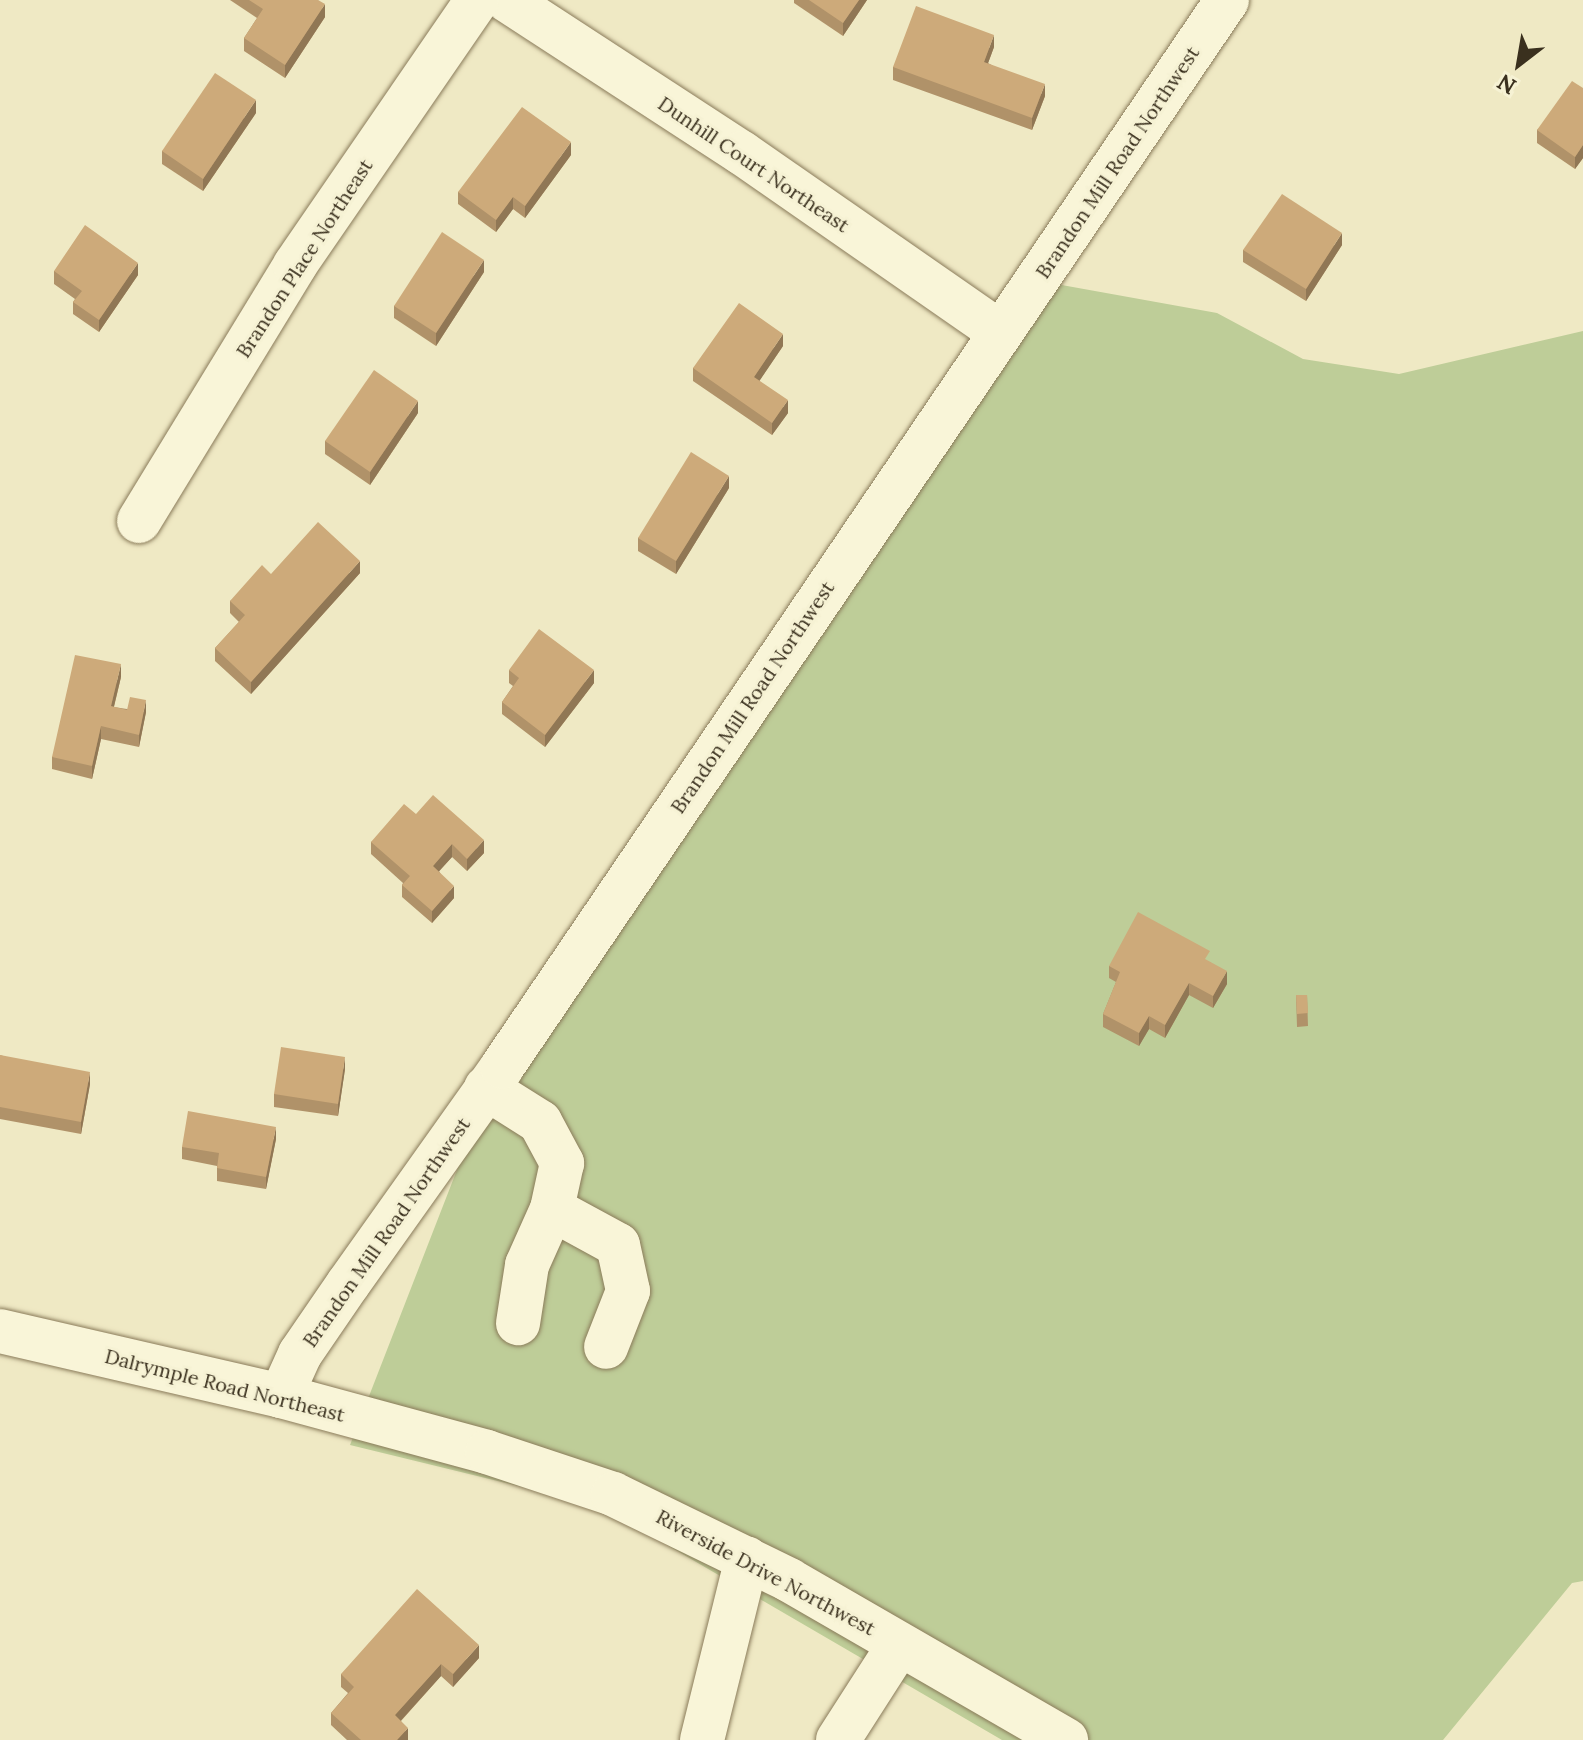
<!DOCTYPE html>
<style>
body{margin:0}
#map{position:relative;width:1583px;height:1740px;overflow:hidden;background:#efe9c4;font-family:Lora,serif}
div>[style]{position:absolute}
[style*='--x']{left:calc(var(--x)*1px);top:calc(var(--y)*1px);width:calc(var(--w)*1px);rotate:calc(var(--a)*1deg)}
.green>*{inset:0;background:#becd98}
.roads{filter:drop-shadow(0 0 2px #8a7b5a) drop-shadow(0 0 2px #8a7b5a)}
.minor>*{height:44px;margin:-22px;padding:0 22px;transform-origin:22px;border-radius:22px;background:#f9f5d8}
.wall>*{inset:0;background:#b09269}
.shaded-wall>*{inset:0;background:#907755}
.building>*{inset:0;background:#cdaa7a}
span{translate:-50% -50%;white-space:nowrap;text-align:center;line-height:1.15;-webkit-text-stroke:6px #f6f2d4;paint-order:stroke}
.street-label{font-size:20px;color:#3a301e}
.north{position:absolute;left:1479px;top:24px;width:80px;height:80px;-webkit-text-stroke:6px #f6f2d4;paint-order:stroke;rotate:211deg;font-size:22px;font-weight:700;line-height:32px;text-align:center;color:#3a301e}
.north::after{content:'';display:block;margin:auto;width:28px;height:36px;background:#3a301e;clip-path:polygon(50% 0,100% 100%,50% 72%,0 100%)}
</style>
<div id="map">
<div class="green">
<i style="clip-path:polygon(1045px 282px,1217px 313px,1303px 359px,1399px 374px,1583px 331px,1583px 1581px,1572px 1583px,1443px 1740px,1002px 1740px,600px 1506px,350px 1445px,490px 1085px)"></i>
</div>
<div class="roads">
<div class="minor">
<i style="--x:507;--y:0;--w:280;--a:33.1"></i>
<i style="--x:742;--y:153;--w:314;--a:34.8"></i>
<i style="--x:139;--y:521;--w:300;--a:-58.6"></i>
<i style="--x:295;--y:265;--w:321;--a:-55.5"></i>
<i style="--x:486;--y:1088;--w:64;--a:32.2"></i>
<i style="--x:540;--y:1122;--w:47;--a:61.8"></i>
<i style="--x:562;--y:1163;--w:47;--a:102.3"></i>
<i style="--x:552;--y:1209;--w:61;--a:114.1"></i>
<i style="--x:527;--y:1265;--w:59;--a:98.8"></i>
<i style="--x:552;--y:1209;--w:75;--a:28.6"></i>
<i style="--x:618;--y:1245;--w:47;--a:77.7"></i>
<i style="--x:628;--y:1291;--w:60;--a:111.4"></i>
<i style="--x:0;--y:1331;--w:288;--a:13"></i>
<i style="--x:281;--y:1396;--w:213;--a:15.2"></i>
<i style="--x:487;--y:1452;--w:133;--a:18.4"></i>
<i style="--x:613;--y:1494;--w:196;--a:26"></i>
<i style="--x:789;--y:1580;--w:320;--a:30"></i>
<i style="--x:281;--y:1396;--w:46;--a:-65.7"></i>
<i style="--x:300;--y:1354;--w:85;--a:-55.6"></i>
<i style="--x:348;--y:1284;--w:266;--a:-54.6"></i>
<i style="--x:502;--y:1067;--w:1290;--a:-55.8"></i>
<i style="--x:702;--y:1740;--w:187;--a:-76.1"></i>
<i style="--x:838;--y:1740;--w:113;--a:-57.3"></i>
</div>
</div>
<div class="wall">
<i style="clip-path:polygon(230px 0,318px 0,325px 17px,285px 78px,244px 51px,244px 38px,257px 18px)"></i>
<i style="clip-path:polygon(794px 0,867px 0,843px 36px,794px 3px)"></i>
<i style="clip-path:polygon(994px 47px,988px 63px,1045px 96px,1032px 130px,893px 80px,893px 67px)"></i>
<i style="clip-path:polygon(1583px 88px,1583px 158px,1575px 169px,1537px 143px,1537px 130px)"></i>
<i style="clip-path:polygon(256px 113px,203px 191px,162px 164px,162px 151px)"></i>
<i style="clip-path:polygon(571px 155px,525px 218px,513px 209px,496px 232px,458px 204px,458px 192px)"></i>
<i style="clip-path:polygon(1342px 245px,1306px 301px,1243px 262px,1243px 250px)"></i>
<i style="clip-path:polygon(54px 271px,138px 275px,99px 332px,73px 314px,73px 302px,75px 299px,54px 284px)"></i>
<i style="clip-path:polygon(484px 272px,436px 346px,394px 318px,394px 306px)"></i>
<i style="clip-path:polygon(783px 346px,759px 381px,788px 413px,772px 435px,693px 381px,693px 368px)"></i>
<i style="clip-path:polygon(418px 413px,370px 485px,325px 454px,325px 441px)"></i>
<i style="clip-path:polygon(729px 488px,676px 574px,638px 551px,638px 538px)"></i>
<i style="clip-path:polygon(360px 573px,251px 694px,215px 661px,215px 648px,239px 622px,230px 613px,230px 601px,271px 574px)"></i>
<i style="clip-path:polygon(509px 670px,594px 683px,545px 747px,502px 714px,502px 702px,513px 686px,509px 683px)"></i>
<i style="clip-path:polygon(121px 677px,114px 707px,146px 712px,139px 747px,101px 739px,92px 779px,52px 769px,52px 757px)"></i>
<i style="clip-path:polygon(416px 814px,484px 853px,467px 871px,452px 857px,439px 871px,454px 898px,432px 923px,402px 897px,402px 885px,403px 883px,371px 854px,371px 842px)"></i>
<i style="clip-path:polygon(1210px 962px,1227px 984px,1213px 1008px,1189px 995px,1165px 1038px,1149px 1029px,1139px 1046px,1103px 1027px,1103px 1014px,1116px 982px,1109px 978px,1109px 966px)"></i>
<i style="clip-path:polygon(1296px 995px,1307px 995px,1308px 1026px,1297px 1027px)"></i>
<i style="clip-path:polygon(0 1055px,90px 1084px,81px 1134px,0 1119px)"></i>
<i style="clip-path:polygon(345px 1069px,338px 1116px,274px 1107px,274px 1094px)"></i>
<i style="clip-path:polygon(276px 1139px,266px 1189px,217px 1181px,217px 1166px,182px 1159px,182px 1147px)"></i>
<i style="clip-path:polygon(479px 1658px,453px 1687px,441px 1676px,401px 1721px,408px 1740px,347px 1740px,331px 1725px,331px 1713px,348px 1693px,341px 1687px,341px 1674px)"></i>
</div>
<div class="shaded-wall">
<i style="clip-path:polygon(859px 0,867px 0,843px 36px,843px 23px)"></i>
<i style="clip-path:polygon(325px 4px,325px 17px,285px 78px,285px 65px)"></i>
<i style="clip-path:polygon(994px 35px,994px 47px,984px 74px,984px 62px)"></i>
<i style="clip-path:polygon(1045px 84px,1045px 96px,1032px 130px,1032px 118px)"></i>
<i style="clip-path:polygon(256px 100px,256px 113px,203px 191px,203px 179px)"></i>
<i style="clip-path:polygon(571px 142px,571px 155px,525px 218px,525px 206px)"></i>
<i style="clip-path:polygon(1583px 145px,1583px 158px,1575px 169px,1575px 157px)"></i>
<i style="clip-path:polygon(513px 197px,513px 209px,496px 232px,496px 220px)"></i>
<i style="clip-path:polygon(1342px 233px,1342px 245px,1306px 301px,1306px 289px)"></i>
<i style="clip-path:polygon(484px 260px,484px 272px,436px 346px,436px 333px)"></i>
<i style="clip-path:polygon(138px 263px,138px 275px,99px 332px,99px 320px)"></i>
<i style="clip-path:polygon(783px 334px,783px 346px,754px 389px,754px 377px)"></i>
<i style="clip-path:polygon(788px 400px,788px 413px,772px 435px,772px 423px)"></i>
<i style="clip-path:polygon(418px 401px,418px 413px,370px 485px,370px 472px)"></i>
<i style="clip-path:polygon(729px 476px,729px 488px,676px 574px,676px 561px)"></i>
<i style="clip-path:polygon(360px 561px,360px 573px,251px 694px,251px 682px)"></i>
<i style="clip-path:polygon(121px 664px,121px 677px,111px 718px,111px 706px)"></i>
<i style="clip-path:polygon(594px 670px,594px 683px,545px 747px,545px 735px)"></i>
<i style="clip-path:polygon(146px 700px,146px 712px,139px 747px,139px 735px)"></i>
<i style="clip-path:polygon(101px 726px,101px 739px,92px 779px,92px 766px)"></i>
<i style="clip-path:polygon(484px 840px,484px 853px,467px 871px,467px 859px)"></i>
<i style="clip-path:polygon(452px 844px,452px 857px,433px 878px,433px 866px)"></i>
<i style="clip-path:polygon(454px 886px,454px 898px,432px 923px,432px 911px)"></i>
<i style="clip-path:polygon(1227px 971px,1227px 984px,1213px 1008px,1213px 996px)"></i>
<i style="clip-path:polygon(1189px 983px,1189px 995px,1165px 1038px,1165px 1025px)"></i>
<i style="clip-path:polygon(1149px 1016px,1149px 1029px,1139px 1046px,1139px 1033px)"></i>
<i style="clip-path:polygon(345px 1057px,345px 1069px,338px 1116px,338px 1104px)"></i>
<i style="clip-path:polygon(90px 1072px,90px 1084px,81px 1134px,81px 1122px)"></i>
<i style="clip-path:polygon(276px 1127px,276px 1139px,266px 1189px,266px 1177px)"></i>
<i style="clip-path:polygon(479px 1645px,479px 1658px,453px 1687px,453px 1674px)"></i>
<i style="clip-path:polygon(441px 1664px,441px 1676px,395px 1727px,395px 1715px)"></i>
<i style="clip-path:polygon(408px 1728px,408px 1740px,397px 1740px)"></i>
</div>
<div class="building">
<i style="clip-path:polygon(249px 0,318px 0,325px 4px,285px 65px,244px 38px,263px 9px)"></i>
<i style="clip-path:polygon(809px 0,859px 0,843px 23px)"></i>
<i style="clip-path:polygon(916px 6px,994px 35px,984px 62px,1045px 84px,1032px 118px,893px 67px)"></i>
<i style="clip-path:polygon(215px 73px,256px 100px,203px 179px,162px 151px)"></i>
<i style="clip-path:polygon(1572px 81px,1583px 88px,1583px 145px,1575px 157px,1537px 130px)"></i>
<i style="clip-path:polygon(522px 107px,571px 142px,525px 206px,513px 197px,496px 220px,458px 192px)"></i>
<i style="clip-path:polygon(1282px 194px,1342px 233px,1306px 289px,1243px 250px)"></i>
<i style="clip-path:polygon(85px 225px,138px 263px,99px 320px,73px 302px,82px 291px,54px 271px)"></i>
<i style="clip-path:polygon(442px 232px,484px 260px,436px 333px,394px 306px)"></i>
<i style="clip-path:polygon(739px 303px,783px 334px,754px 377px,788px 400px,772px 423px,693px 368px)"></i>
<i style="clip-path:polygon(374px 370px,418px 401px,370px 472px,325px 441px)"></i>
<i style="clip-path:polygon(691px 452px,729px 476px,676px 561px,638px 538px)"></i>
<i style="clip-path:polygon(318px 522px,360px 561px,251px 682px,215px 648px,245px 615px,230px 601px,262px 565px,271px 574px)"></i>
<i style="clip-path:polygon(539px 629px,594px 670px,545px 735px,502px 702px,519px 678px,509px 670px)"></i>
<i style="clip-path:polygon(75px 655px,121px 664px,111px 706px,127px 710px,130px 697px,146px 700px,139px 735px,101px 726px,92px 766px,52px 757px)"></i>
<i style="clip-path:polygon(433px 795px,484px 840px,467px 859px,452px 844px,433px 866px,454px 886px,432px 911px,402px 885px,410px 876px,371px 842px,404px 804px,416px 814px)"></i>
<i style="clip-path:polygon(1138px 912px,1210px 951px,1205px 959px,1227px 971px,1213px 996px,1189px 983px,1165px 1025px,1149px 1016px,1139px 1033px,1103px 1014px,1120px 972px,1109px 966px)"></i>
<i style="clip-path:polygon(1296px 995px,1307px 995px,1308px 1013px,1297px 1014px)"></i>
<i style="clip-path:polygon(281px 1047px,345px 1057px,338px 1104px,274px 1094px)"></i>
<i style="clip-path:polygon(0 1055px,90px 1072px,81px 1122px,0 1107px)"></i>
<i style="clip-path:polygon(188px 1111px,276px 1127px,266px 1177px,217px 1168px,219px 1153px,182px 1147px)"></i>
<i style="clip-path:polygon(417px 1589px,479px 1645px,453px 1674px,441px 1664px,395px 1715px,408px 1728px,397px 1740px,361px 1740px,331px 1713px,354px 1687px,341px 1674px)"></i>
</div>
<div class="street-label">
<span style="left:1117px;top:162px;rotate:-56deg">Brandon Mill Road Northwest</span>
<span style="left:754px;top:164px;rotate:34deg">Dunhill Court Northeast</span>
<span style="left:304px;top:258px;rotate:-57deg">Brandon Place Northeast</span>
<span style="left:752px;top:697px;rotate:-56deg">Brandon Mill Road Northwest</span>
<span style="left:386px;top:1232px;rotate:-55deg">Brandon Mill Road Northwest</span>
<span style="left:225px;top:1385px;rotate:14deg">Dalrymple Road Northeast</span>
<span style="left:766px;top:1572px;rotate:28deg">Riverside Drive Northwest</span>
</div>
<div class="north">N</div>
</div>
